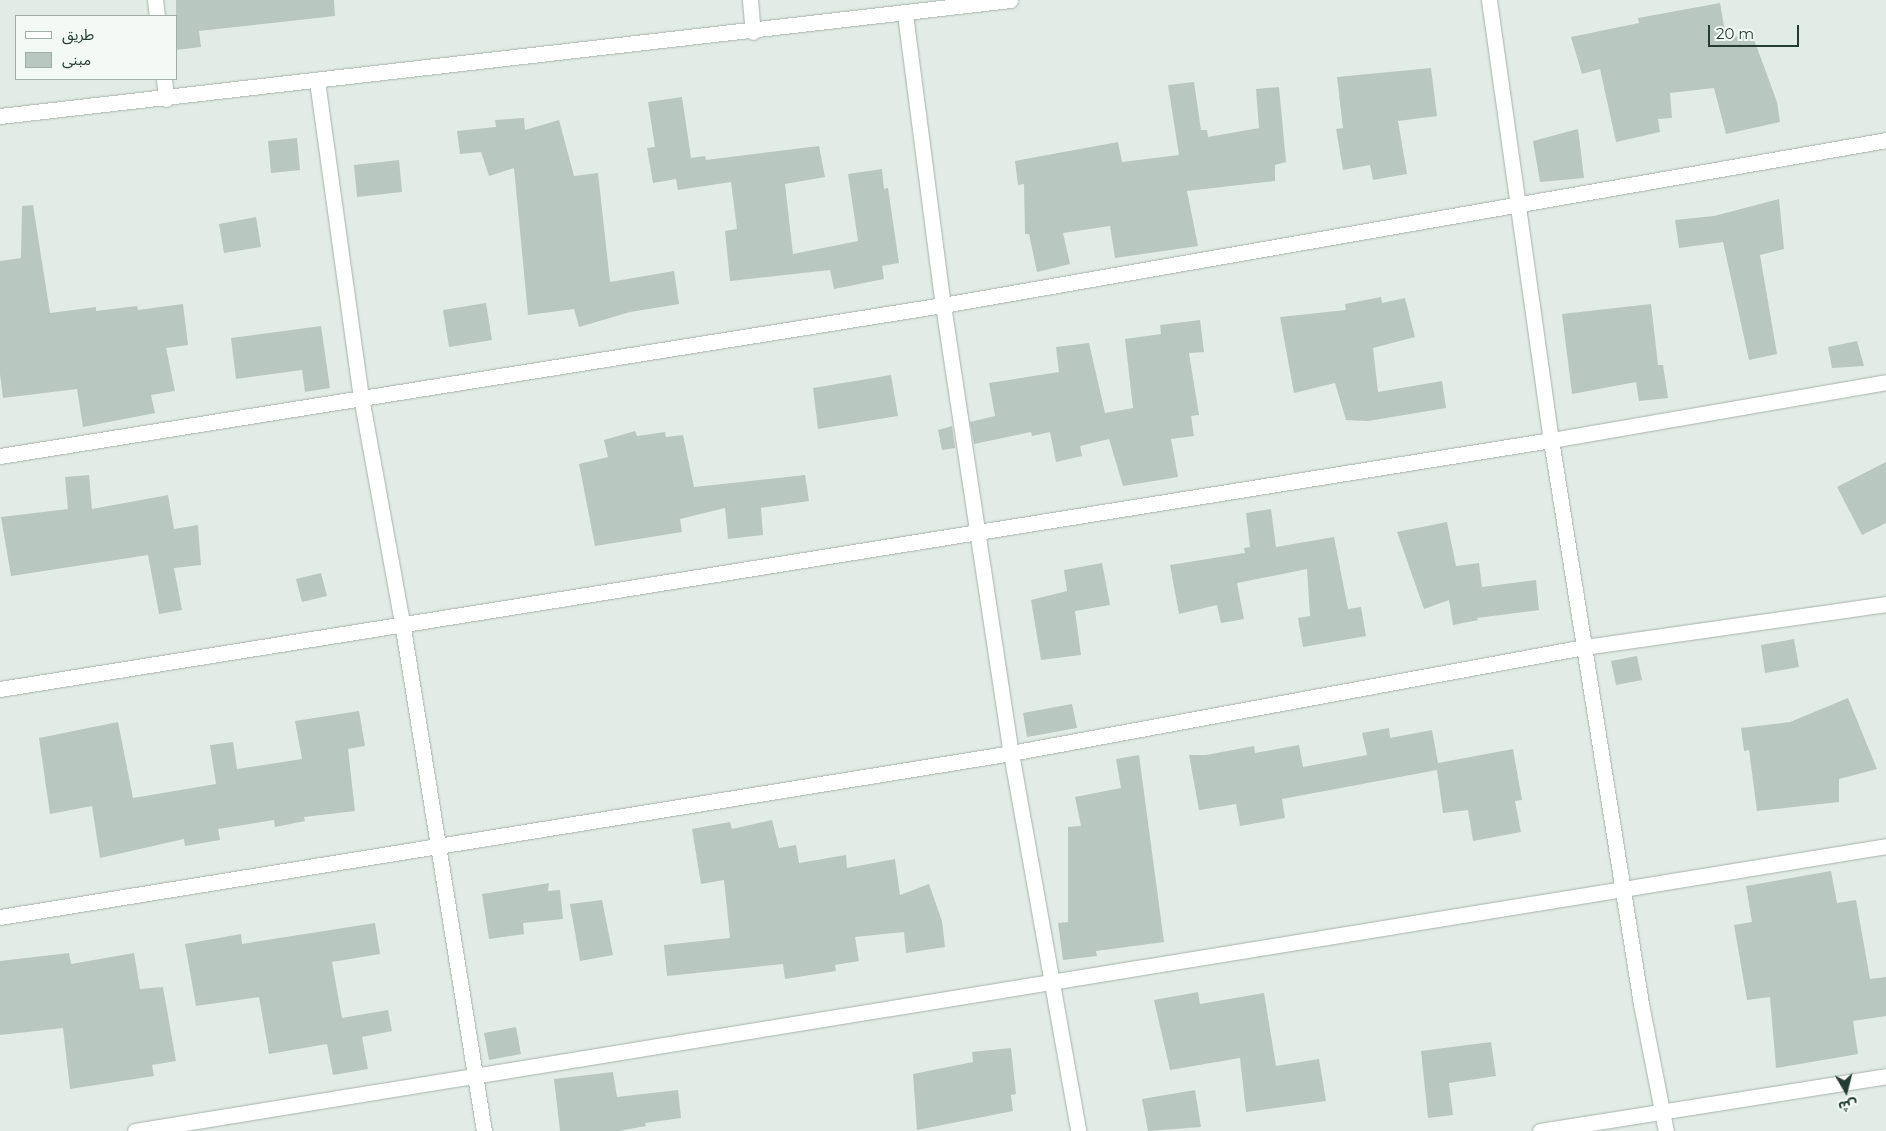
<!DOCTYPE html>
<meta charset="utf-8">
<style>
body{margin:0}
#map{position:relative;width:1886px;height:1131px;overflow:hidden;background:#e2ece6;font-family:Montserrat,"Noto Sans Arabic",sans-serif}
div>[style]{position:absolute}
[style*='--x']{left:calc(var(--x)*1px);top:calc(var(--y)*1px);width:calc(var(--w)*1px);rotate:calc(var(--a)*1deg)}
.building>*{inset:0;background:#b8c7bf}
.roads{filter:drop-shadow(0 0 1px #a5b4ac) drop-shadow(0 0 1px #a5b4ac)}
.minor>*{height:15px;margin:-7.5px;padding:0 7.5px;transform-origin:7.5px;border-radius:7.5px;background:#fff}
span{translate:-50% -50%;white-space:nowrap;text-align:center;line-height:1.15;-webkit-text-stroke:4px #f3f9f5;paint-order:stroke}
.legend{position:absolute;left:15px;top:15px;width:162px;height:65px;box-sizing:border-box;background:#f3f9f5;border:1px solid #a0aea7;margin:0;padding:6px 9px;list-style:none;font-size:15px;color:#233d32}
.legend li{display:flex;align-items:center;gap:10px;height:25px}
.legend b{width:25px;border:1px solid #a0aea7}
.north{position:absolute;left:1821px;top:1066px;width:50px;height:50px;-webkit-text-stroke:4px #f3f9f5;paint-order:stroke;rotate:172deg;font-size:14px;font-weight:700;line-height:20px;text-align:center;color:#233d32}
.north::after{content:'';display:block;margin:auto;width:18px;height:22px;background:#233d32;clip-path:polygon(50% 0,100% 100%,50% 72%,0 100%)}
.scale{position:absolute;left:1708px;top:25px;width:91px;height:22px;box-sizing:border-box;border:2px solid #233d32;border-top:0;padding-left:6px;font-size:15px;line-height:18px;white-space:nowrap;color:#233d32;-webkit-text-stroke:4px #f3f9f5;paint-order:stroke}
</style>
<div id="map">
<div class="building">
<i style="clip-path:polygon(176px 0,334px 0,335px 16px,199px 31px,201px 47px,176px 50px)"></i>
<i style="clip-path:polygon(1720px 3px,1726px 38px,1752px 34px,1777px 102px,1780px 122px,1726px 134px,1714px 88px,1670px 93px,1672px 118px,1658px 119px,1660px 132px,1616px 142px,1600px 69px,1582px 74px,1571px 37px,1639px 23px,1638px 18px)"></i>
<i style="clip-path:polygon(1431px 68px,1437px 116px,1398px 121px,1407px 174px,1373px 180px,1370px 165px,1343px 170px,1336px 129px,1343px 128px,1337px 77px)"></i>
<i style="clip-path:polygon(1194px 82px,1201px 130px,1207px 130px,1208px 137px,1259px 128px,1256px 89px,1279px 87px,1286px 162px,1275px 165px,1275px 181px,1187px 191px,1198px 246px,1115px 258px,1110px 226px,1063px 233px,1070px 264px,1037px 272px,1029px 234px,1025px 234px,1024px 184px,1018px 185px,1015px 161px,1118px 142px,1122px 162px,1179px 155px,1168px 85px)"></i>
<i style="clip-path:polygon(682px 97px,691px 158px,705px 156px,706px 160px,819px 146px,825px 177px,785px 184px,793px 254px,858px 241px,848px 174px,882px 169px,884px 189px,888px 188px,899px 263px,882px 266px,884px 279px,834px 289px,830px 270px,730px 281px,725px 231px,737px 229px,731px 182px,678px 190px,676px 179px,653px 183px,647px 148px,655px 147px,648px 102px)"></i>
<i style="clip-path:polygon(524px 118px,525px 130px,559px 120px,574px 176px,598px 173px,610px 282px,674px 271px,679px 304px,630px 312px,579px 327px,574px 309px,528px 315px,514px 168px,489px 176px,481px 152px,460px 154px,457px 131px,496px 127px,495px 120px)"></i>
<i style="clip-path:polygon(1578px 129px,1584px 178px,1540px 182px,1533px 141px)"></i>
<i style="clip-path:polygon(297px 138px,300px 170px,271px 173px,268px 141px)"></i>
<i style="clip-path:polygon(399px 160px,402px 192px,357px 197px,354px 165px)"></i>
<i style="clip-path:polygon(1779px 199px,1784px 249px,1760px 255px,1777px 354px,1749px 360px,1723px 242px,1679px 248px,1675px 220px,1714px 216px)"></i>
<i style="clip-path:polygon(33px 205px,50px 313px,96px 307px,96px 311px,137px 306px,138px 310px,183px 304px,188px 345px,166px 348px,175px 391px,151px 395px,155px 413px,83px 427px,77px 389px,3px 398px,0 374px,0 261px,21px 258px,22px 206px)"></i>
<i style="clip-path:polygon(256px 217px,261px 247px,224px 253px,219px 224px)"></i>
<i style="clip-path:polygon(1381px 297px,1382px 303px,1405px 298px,1415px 337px,1373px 348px,1378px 392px,1442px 381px,1446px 408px,1368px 421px,1346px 420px,1335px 383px,1294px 393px,1280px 317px,1346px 310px,1345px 304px)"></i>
<i style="clip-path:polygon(486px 303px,492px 340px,449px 347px,443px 310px)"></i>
<i style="clip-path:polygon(1651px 304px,1658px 365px,1663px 365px,1668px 398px,1639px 401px,1636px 382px,1572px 394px,1562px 314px)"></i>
<i style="clip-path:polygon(1200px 320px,1204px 352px,1189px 353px,1199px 415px,1191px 416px,1194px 436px,1171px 439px,1178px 477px,1123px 486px,1109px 439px,1080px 446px,1082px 456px,1056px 462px,1050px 432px,1032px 436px,1031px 432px,974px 444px,970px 422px,995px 416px,989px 383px,1059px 372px,1056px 347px,1089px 343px,1105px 413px,1133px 408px,1125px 339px,1161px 334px,1160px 325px)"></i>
<i style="clip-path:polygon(321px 326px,330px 388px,305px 392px,302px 370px,236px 379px,231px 338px)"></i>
<i style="clip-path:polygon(1857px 341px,1864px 366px,1832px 368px,1828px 347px)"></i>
<i style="clip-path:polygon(891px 375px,898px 416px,818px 429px,813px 388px)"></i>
<i style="clip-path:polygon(952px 426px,955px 448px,942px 450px,938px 430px)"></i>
<i style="clip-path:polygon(635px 431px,637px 436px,665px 432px,666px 437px,683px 435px,694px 487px,805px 475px,809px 501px,761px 508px,763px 535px,728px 539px,725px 508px,680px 519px,682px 532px,595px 546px,579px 464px,608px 457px,604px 440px)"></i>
<i style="clip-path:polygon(1886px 462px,1886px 523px,1862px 535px,1837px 487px)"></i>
<i style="clip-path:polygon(89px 475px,92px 509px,168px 495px,174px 529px,198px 525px,201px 565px,174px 568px,182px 610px,159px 614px,148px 555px,11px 576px,1px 517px,68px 509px,65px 477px)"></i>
<i style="clip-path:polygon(1271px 509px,1276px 547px,1334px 537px,1348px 609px,1361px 607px,1366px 636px,1303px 647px,1298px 618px,1310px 616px,1307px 569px,1237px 583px,1244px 619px,1221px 623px,1217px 605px,1179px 614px,1170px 565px,1245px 553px,1244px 548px,1250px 547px,1246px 513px)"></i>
<i style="clip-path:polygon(1447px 522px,1456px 566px,1479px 563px,1482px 587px,1536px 580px,1539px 610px,1477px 618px,1478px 620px,1453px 625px,1449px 600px,1424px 609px,1397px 532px)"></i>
<i style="clip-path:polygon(1102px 563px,1110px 605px,1075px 611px,1081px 655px,1041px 660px,1031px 600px,1067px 591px,1064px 570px)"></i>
<i style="clip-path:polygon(321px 573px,327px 596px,302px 602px,296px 579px)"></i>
<i style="clip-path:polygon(1794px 639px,1799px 667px,1765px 673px,1761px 645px)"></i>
<i style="clip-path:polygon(1637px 656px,1642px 680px,1616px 685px,1611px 661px)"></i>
<i style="clip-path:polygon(1848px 698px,1877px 769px,1839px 779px,1839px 802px,1757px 811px,1749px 750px,1744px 751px,1741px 728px,1790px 722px)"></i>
<i style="clip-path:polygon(1072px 704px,1077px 728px,1027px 737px,1023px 713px)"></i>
<i style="clip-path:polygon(359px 711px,365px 746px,348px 749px,355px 811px,304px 817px,305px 821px,275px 827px,274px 820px,218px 829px,220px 840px,185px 846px,184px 839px,100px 858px,92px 806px,50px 814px,39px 738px,118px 722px,133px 798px,216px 784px,210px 745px,233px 742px,237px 769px,302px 759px,295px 721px)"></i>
<i style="clip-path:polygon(1389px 728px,1390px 738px,1432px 730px,1438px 763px,1513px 749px,1522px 800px,1515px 801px,1521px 832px,1473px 841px,1468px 810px,1443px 813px,1437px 770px,1282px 799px,1285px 818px,1240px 826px,1236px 804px,1199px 810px,1189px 755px,1206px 755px,1254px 746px,1255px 753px,1299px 745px,1303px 767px,1367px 755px,1362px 733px)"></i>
<i style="clip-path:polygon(1139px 755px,1164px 942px,1096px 951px,1097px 956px,1063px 960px,1058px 923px,1068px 922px,1068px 827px,1081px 826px,1075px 797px,1121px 788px,1116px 759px)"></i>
<i style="clip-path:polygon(772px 820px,779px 848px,796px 845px,799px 863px,846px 855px,847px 868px,895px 859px,900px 895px,929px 884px,942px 921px,945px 947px,906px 953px,904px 932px,855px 937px,859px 961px,835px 965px,836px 971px,785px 979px,783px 964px,667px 976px,664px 945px,730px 938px,724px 880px,701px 884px,692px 829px,730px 822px,732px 829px)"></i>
<i style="clip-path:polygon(1831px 871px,1837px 903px,1856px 900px,1870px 979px,1886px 977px,1886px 1016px,1853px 1021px,1858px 1054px,1776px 1068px,1770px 997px,1747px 1000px,1734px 925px,1752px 922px,1746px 886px)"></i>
<i style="clip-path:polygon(549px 883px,548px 891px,560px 890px,563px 919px,523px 923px,524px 934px,489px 939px,482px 894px)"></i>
<i style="clip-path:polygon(602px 900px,613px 955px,580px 961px,570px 904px)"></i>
<i style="clip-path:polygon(375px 923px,380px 954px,332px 962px,342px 1018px,388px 1010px,392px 1031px,362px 1037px,368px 1069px,333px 1075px,327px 1044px,269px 1054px,259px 997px,196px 1006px,185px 944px,241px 934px,242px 944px)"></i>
<i style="clip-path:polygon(69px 953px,71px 964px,134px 953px,140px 989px,163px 987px,176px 1061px,152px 1065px,154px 1076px,70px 1089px,63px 1028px,0 1035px,0 961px)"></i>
<i style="clip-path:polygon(1198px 992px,1200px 1004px,1264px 993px,1276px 1066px,1319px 1059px,1326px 1101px,1246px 1112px,1240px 1058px,1170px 1070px,1154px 1000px)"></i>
<i style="clip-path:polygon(516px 1027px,521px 1054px,489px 1060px,484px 1033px)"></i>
<i style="clip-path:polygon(1491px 1042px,1496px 1076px,1449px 1083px,1453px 1115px,1428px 1118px,1421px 1051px)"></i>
<i style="clip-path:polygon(1011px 1048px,1016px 1094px,1011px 1095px,1013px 1111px,917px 1130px,913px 1074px,973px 1062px,972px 1052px)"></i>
<i style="clip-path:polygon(613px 1072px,617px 1097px,678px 1090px,681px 1118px,645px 1123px,646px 1126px,619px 1131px,560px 1131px,554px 1079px)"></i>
<i style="clip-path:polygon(1195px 1090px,1201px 1127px,1148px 1131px,1142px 1099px)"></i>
</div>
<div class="roads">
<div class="minor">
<i style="--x:155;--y:0;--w:16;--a:83"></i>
<i style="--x:750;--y:0;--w:32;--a:85"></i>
<i style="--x:1489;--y:0;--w:444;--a:82"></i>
<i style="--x:1551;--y:440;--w:571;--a:80.93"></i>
<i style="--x:1641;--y:1004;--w:129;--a:78.9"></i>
<i style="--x:905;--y:14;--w:293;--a:82.6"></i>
<i style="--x:943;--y:305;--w:453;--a:81.4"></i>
<i style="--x:1011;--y:753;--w:384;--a:79.9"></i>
<i style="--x:164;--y:79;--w:20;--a:84"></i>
<i style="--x:317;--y:81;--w:319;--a:82.1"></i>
<i style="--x:361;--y:397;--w:229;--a:79.7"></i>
<i style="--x:402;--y:622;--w:516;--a:80.85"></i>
<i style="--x:0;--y:116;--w:1017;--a:-6.55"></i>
<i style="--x:0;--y:456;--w:955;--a:-9.1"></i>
<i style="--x:943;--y:305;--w:957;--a:-9.92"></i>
<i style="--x:0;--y:689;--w:1571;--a:-9.12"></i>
<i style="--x:1551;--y:440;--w:340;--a:-9.8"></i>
<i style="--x:0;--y:917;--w:1024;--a:-9.21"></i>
<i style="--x:1011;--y:753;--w:583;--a:-10.48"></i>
<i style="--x:1584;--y:647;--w:305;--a:-8.1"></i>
<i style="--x:135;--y:1131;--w:1774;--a:-9.24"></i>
<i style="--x:1540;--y:1131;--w:350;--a:-9"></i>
</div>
</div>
<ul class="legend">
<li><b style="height:6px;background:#fff"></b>طريق</li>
<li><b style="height:14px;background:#b8c7bf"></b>مبنى</li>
</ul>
<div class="north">ش</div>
<div class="scale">20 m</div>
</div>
